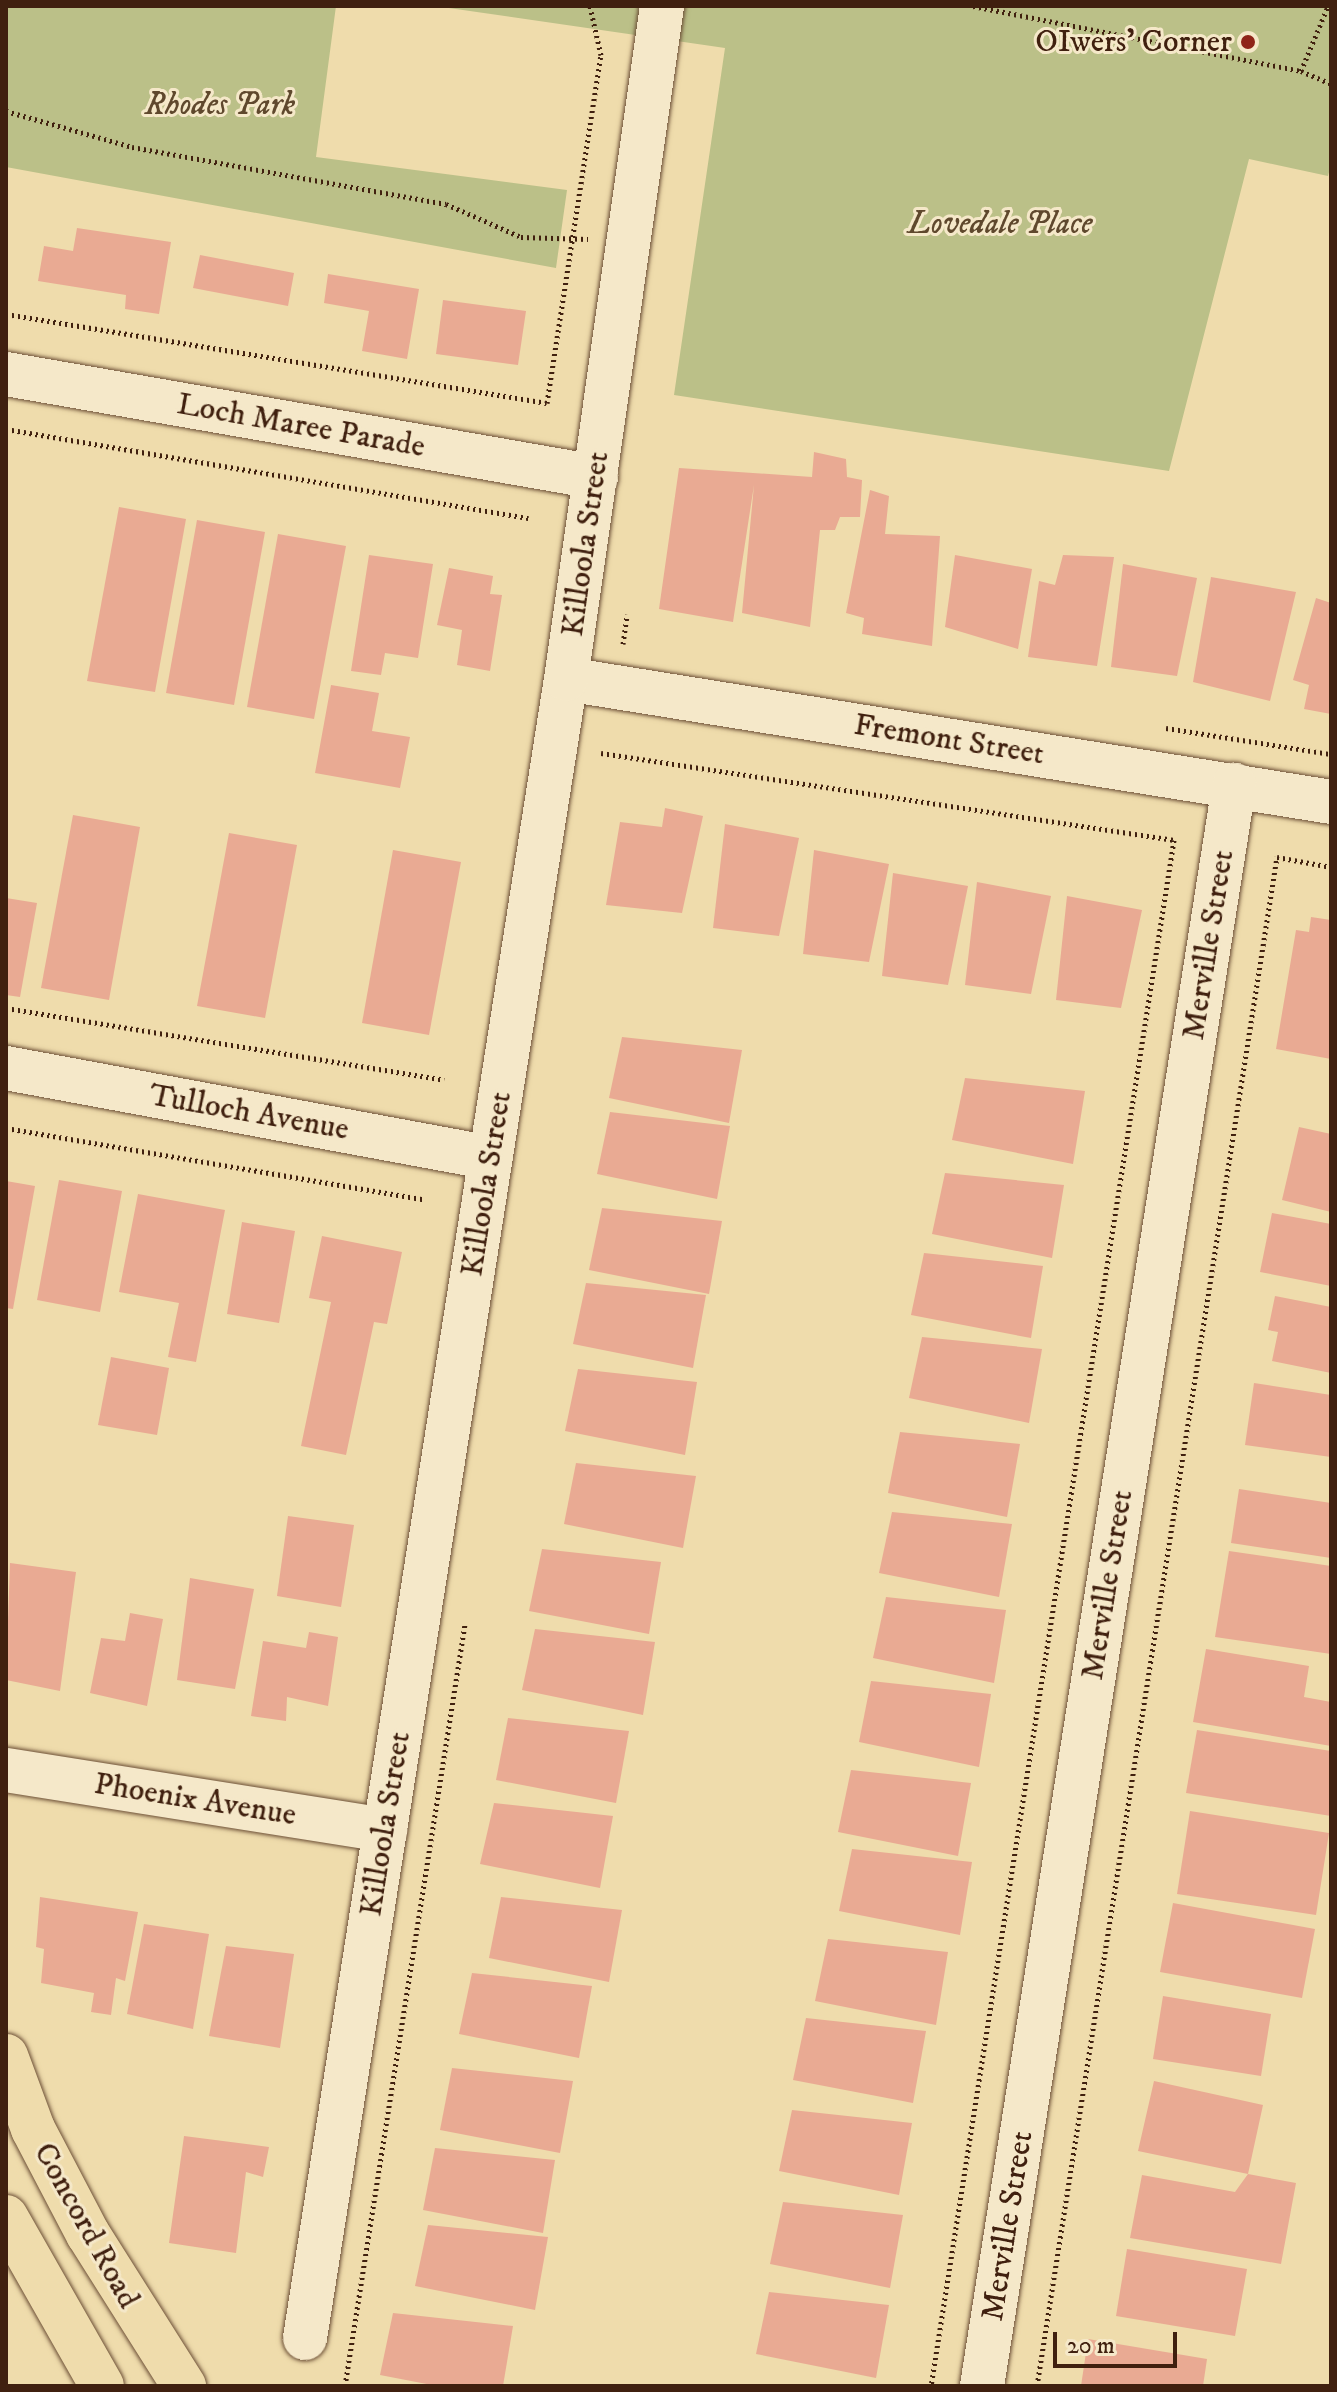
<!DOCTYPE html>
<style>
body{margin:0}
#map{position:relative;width:1337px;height:2392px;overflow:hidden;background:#efdcac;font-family:"IM FELL DW Pica",serif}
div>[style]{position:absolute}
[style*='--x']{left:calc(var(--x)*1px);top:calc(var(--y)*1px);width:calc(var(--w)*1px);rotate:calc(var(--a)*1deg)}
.green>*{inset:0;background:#bbc088}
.building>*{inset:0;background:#e9aa93}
.path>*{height:5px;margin-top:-2.5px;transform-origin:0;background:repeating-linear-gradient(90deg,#40200f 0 2px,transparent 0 6px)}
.roads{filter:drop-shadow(0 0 2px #6c4f36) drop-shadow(0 0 2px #6c4f36)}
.minor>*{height:44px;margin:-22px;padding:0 22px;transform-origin:22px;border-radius:22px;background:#f5e8c9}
.major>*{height:44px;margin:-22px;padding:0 22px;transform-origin:22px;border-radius:22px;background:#efdcac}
.dots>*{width:22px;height:22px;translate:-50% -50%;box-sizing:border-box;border:4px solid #f5e8c9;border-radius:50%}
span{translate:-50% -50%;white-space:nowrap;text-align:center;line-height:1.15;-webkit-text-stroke:6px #f5e8c9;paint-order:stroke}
.poi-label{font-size:32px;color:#40200f}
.right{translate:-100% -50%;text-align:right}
.park-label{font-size:32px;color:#5f482d;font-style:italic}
.street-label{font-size:32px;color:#40200f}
.frame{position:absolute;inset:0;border:8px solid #40200f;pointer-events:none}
.scale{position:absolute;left:1053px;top:2332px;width:124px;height:36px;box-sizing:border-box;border:4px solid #40200f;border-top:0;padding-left:10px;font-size:24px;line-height:28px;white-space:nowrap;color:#40200f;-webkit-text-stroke:6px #f5e8c9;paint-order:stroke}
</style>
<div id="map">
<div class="green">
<i style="clip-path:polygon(6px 6px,336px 6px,316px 157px,567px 190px,556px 268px,6px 167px)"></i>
<i style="clip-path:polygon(435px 6px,1331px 6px,1331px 164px,1328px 176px,1249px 159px,1169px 471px,674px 395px,725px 48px)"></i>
</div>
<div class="building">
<i style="clip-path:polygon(77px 228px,171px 242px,159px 314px,125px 309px,126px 295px,38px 281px,44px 246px,73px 251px)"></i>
<i style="clip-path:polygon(200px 255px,294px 273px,288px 306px,193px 288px)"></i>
<i style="clip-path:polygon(328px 274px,419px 289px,407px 359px,362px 351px,369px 311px,324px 303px)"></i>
<i style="clip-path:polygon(443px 300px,526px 311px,518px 365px,436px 354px)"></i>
<i style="clip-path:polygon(814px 452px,846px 459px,847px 477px,862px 480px,860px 517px,840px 517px,835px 530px,820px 530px,810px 627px,742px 613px,754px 485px,733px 622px,659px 609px,679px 468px,812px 477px)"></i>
<i style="clip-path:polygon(870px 490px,889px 496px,885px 534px,940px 536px,932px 646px,862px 634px,864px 618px,846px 613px)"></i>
<i style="clip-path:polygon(119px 507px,186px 519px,155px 692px,87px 681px)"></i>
<i style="clip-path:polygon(197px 520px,265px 532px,234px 705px,166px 693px)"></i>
<i style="clip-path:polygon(278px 534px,346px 546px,314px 719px,247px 707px)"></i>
<i style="clip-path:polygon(369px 555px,433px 564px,418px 658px,385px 653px,381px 675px,351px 671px)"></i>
<i style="clip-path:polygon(955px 555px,1032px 569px,1018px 649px,945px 627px)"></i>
<i style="clip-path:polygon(1063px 555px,1114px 557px,1097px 666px,1028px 657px,1039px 581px,1055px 585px)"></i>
<i style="clip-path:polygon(1123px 564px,1197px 578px,1177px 676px,1111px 667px)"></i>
<i style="clip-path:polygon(449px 568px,493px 576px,490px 594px,502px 595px,490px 671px,457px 665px,462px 630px,437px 625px)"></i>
<i style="clip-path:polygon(1211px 577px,1296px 592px,1270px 701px,1193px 682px)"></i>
<i style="clip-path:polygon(1316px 598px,1331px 603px,1331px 714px,1304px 709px,1309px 685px,1293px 680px)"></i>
<i style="clip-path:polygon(331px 685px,379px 693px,372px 731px,410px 737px,400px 788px,315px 773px)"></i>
<i style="clip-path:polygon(665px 808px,703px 816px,682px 913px,606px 905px,620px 822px,662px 827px)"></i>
<i style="clip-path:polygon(73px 815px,140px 827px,109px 1000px,41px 988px)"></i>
<i style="clip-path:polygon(725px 824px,799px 838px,779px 936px,713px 928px)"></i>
<i style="clip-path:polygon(229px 833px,297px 845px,265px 1018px,197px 1006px)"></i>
<i style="clip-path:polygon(393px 850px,461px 862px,429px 1035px,362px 1023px)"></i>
<i style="clip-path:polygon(814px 850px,889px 864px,869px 962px,803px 954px)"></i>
<i style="clip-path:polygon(893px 873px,968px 886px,948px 985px,882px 976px)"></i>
<i style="clip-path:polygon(977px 882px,1051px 896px,1031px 994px,965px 985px)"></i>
<i style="clip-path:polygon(1067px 896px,1142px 910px,1121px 1008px,1056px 1000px)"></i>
<i style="clip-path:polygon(6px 898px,37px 903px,20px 997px,6px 995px)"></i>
<i style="clip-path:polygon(1311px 917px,1331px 920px,1331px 1059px,1276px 1049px,1296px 930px,1309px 932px)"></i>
<i style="clip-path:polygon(622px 1037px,742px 1050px,729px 1123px,609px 1098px)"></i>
<i style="clip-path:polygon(965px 1078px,1085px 1091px,1073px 1164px,952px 1140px)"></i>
<i style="clip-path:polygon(610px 1112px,730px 1126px,717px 1199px,597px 1174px)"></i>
<i style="clip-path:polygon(1299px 1127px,1331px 1134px,1331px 1212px,1282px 1200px)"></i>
<i style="clip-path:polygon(945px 1173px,1064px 1185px,1052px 1258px,932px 1234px)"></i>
<i style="clip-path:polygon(59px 1180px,122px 1191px,100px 1312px,37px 1300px)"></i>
<i style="clip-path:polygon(6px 1181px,35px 1186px,13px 1309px,6px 1308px)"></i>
<i style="clip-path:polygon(138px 1194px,225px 1210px,196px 1362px,168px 1357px,179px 1303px,119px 1292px)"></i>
<i style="clip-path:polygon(602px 1208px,722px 1221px,709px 1294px,589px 1270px)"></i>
<i style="clip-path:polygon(1272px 1213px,1331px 1224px,1331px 1286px,1260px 1272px)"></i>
<i style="clip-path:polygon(242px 1222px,295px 1231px,279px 1323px,227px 1314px)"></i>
<i style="clip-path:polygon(322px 1236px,402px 1252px,387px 1324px,374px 1322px,346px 1455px,301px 1446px,331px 1302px,309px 1298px)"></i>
<i style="clip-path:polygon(924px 1253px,1043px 1266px,1031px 1338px,911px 1315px)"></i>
<i style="clip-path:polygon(586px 1283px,706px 1295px,693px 1368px,573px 1344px)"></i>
<i style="clip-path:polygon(1275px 1296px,1331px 1307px,1331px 1373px,1272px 1361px,1278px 1332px,1268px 1330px)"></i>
<i style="clip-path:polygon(922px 1337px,1042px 1349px,1029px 1423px,909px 1398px)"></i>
<i style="clip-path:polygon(111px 1357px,169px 1368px,157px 1435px,98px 1425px)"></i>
<i style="clip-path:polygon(578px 1369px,697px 1382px,685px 1455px,565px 1431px)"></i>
<i style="clip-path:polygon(1254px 1383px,1331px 1395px,1331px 1457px,1245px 1445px)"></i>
<i style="clip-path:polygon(900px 1432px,1020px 1444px,1007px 1517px,888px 1493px)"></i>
<i style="clip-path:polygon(576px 1463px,696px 1476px,683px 1548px,564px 1524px)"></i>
<i style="clip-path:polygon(1239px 1489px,1331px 1503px,1331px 1558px,1231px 1543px)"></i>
<i style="clip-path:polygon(892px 1512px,1012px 1524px,999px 1597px,879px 1573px)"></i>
<i style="clip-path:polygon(288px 1516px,354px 1525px,341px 1607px,277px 1596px)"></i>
<i style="clip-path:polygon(542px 1549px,661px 1562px,649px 1634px,529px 1611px)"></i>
<i style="clip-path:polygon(1229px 1551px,1331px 1566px,1331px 1654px,1215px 1637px)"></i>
<i style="clip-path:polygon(10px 1563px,76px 1572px,60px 1691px,6px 1680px)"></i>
<i style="clip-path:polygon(190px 1578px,254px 1589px,235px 1689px,177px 1680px)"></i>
<i style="clip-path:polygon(886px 1597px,1006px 1610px,994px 1683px,873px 1658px)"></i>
<i style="clip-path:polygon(130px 1613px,163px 1619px,147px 1706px,90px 1693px,101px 1638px,125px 1641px)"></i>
<i style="clip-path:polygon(535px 1629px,655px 1642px,643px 1715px,522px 1690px)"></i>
<i style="clip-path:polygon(309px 1632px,338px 1637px,328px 1706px,287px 1697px,286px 1721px,251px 1716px,263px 1641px,306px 1648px)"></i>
<i style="clip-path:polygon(1206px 1649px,1309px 1666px,1304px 1697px,1331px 1702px,1331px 1746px,1193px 1722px)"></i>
<i style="clip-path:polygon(871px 1681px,991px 1694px,979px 1767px,859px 1742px)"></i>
<i style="clip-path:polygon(508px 1718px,629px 1731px,616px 1803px,496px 1780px)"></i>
<i style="clip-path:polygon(1197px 1730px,1331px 1751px,1331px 1816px,1186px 1793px)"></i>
<i style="clip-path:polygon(851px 1770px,971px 1783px,958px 1856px,838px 1832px)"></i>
<i style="clip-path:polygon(494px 1803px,613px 1816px,600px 1888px,480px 1864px)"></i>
<i style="clip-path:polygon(1190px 1811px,1329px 1833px,1316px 1915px,1177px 1894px)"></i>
<i style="clip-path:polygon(852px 1849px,972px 1862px,960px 1935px,839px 1911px)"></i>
<i style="clip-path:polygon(40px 1897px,138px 1912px,125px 1981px,116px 1978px,111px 2015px,91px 2012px,94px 1993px,41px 1983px,44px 1949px,36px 1947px)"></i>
<i style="clip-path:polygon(501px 1897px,622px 1910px,609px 1982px,489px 1958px)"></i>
<i style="clip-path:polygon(1173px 1903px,1315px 1929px,1302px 1998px,1160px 1972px)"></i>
<i style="clip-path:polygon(144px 1924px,209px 1934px,193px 2029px,127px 2014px)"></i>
<i style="clip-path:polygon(828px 1939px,948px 1952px,936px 2025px,815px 2001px)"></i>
<i style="clip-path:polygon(226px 1946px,294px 1954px,280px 2048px,209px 2036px)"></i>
<i style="clip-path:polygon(472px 1973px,592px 1986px,579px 2058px,459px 2034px)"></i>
<i style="clip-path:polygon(1163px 1996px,1271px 2014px,1261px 2076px,1153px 2059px)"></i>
<i style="clip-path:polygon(806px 2018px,926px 2031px,913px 2103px,793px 2080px)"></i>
<i style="clip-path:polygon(452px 2068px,573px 2081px,560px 2153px,440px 2130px)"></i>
<i style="clip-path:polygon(1154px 2081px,1263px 2105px,1248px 2174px,1296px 2183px,1281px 2264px,1130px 2238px,1142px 2175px,1235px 2192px,1248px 2174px,1138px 2151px)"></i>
<i style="clip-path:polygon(792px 2110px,912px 2123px,899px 2195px,779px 2171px)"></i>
<i style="clip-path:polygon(184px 2136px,269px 2147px,263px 2177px,246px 2172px,236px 2253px,169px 2243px)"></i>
<i style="clip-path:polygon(435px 2148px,555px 2160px,543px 2233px,423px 2210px)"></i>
<i style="clip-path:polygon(783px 2202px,903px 2215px,890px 2288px,770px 2264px)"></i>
<i style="clip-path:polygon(428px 2225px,548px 2237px,535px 2310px,415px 2286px)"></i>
<i style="clip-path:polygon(1127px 2249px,1247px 2269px,1235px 2336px,1116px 2316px)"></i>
<i style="clip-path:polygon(769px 2292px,889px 2305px,876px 2378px,756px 2354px)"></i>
<i style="clip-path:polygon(393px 2313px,513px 2326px,503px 2386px,437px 2386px,380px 2375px)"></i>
<i style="clip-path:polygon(1088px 2339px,1207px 2359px,1203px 2386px,1081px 2386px)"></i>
</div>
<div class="path">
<i style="--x:973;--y:6;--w:334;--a:11.2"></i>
<i style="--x:1301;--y:71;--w:33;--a:23"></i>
<i style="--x:1301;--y:71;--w:70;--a:-67.4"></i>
<i style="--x:6;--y:111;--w:131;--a:15.9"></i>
<i style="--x:132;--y:147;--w:319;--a:10.3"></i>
<i style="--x:446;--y:204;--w:82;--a:23.7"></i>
<i style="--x:521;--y:237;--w:67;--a:1.7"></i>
<i style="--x:6;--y:314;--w:548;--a:9.34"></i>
<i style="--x:547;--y:403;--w:352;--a:-81.2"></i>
<i style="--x:601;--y:55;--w:50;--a:-102.7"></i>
<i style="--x:6;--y:429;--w:530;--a:9.68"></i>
<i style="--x:623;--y:644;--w:30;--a:-82"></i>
<i style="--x:1166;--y:728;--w:167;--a:9"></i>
<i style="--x:601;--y:753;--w:580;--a:8.63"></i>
<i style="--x:1174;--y:840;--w:1565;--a:98.93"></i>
<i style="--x:6;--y:1008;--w:444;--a:9.3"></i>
<i style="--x:6;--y:1128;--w:423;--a:9.7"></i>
<i style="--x:345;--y:2386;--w:771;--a:-81.05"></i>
<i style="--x:1037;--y:2386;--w:1548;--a:-81.08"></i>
<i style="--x:1277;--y:857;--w:55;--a:10.5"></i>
</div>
<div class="roads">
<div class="minor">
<i style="--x:6;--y:374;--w:599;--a:9.9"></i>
<i style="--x:566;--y:679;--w:775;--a:9.13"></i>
<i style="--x:6;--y:1068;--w:493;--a:10.5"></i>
<i style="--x:6;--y:1770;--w:384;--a:9"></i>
<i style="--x:305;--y:2338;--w:1679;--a:-81.06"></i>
<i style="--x:566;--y:679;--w:680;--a:-81.88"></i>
<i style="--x:982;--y:2386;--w:1621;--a:-81.05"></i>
</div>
<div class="major">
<i style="--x:6;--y:2056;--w:78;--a:69.7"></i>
<i style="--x:33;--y:2129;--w:119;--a:62.4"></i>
<i style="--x:88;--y:2234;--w:180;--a:57.7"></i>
<i style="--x:6;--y:2217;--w:194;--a:60.4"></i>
</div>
</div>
<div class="dots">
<i style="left:1248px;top:42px;background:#8f2418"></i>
</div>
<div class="poi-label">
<span class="right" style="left:1232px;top:42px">OIwers' Corner</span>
</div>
<div class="park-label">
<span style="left:220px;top:105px">Rhodes Park</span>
<span style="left:1000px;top:224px">Lovedale Place</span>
</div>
<div class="street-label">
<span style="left:301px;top:426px;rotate:10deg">Loch Maree Parade</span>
<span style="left:586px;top:544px;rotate:-82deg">Killoola Street</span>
<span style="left:949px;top:740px;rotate:9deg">Fremont Street</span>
<span style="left:1209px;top:945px;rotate:-81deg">Merville Street</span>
<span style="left:249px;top:1113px;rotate:10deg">Tulloch Avenue</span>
<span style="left:487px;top:1184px;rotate:-81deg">Killoola Street</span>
<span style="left:1108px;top:1585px;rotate:-81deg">Merville Street</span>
<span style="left:195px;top:1800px;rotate:9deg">Phoenix Avenue</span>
<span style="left:386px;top:1824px;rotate:-81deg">Killoola Street</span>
<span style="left:86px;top:2226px;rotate:61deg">Concord Road</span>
<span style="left:1008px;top:2226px;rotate:-81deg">Merville Street</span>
</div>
<div class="frame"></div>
<div class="scale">20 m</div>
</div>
